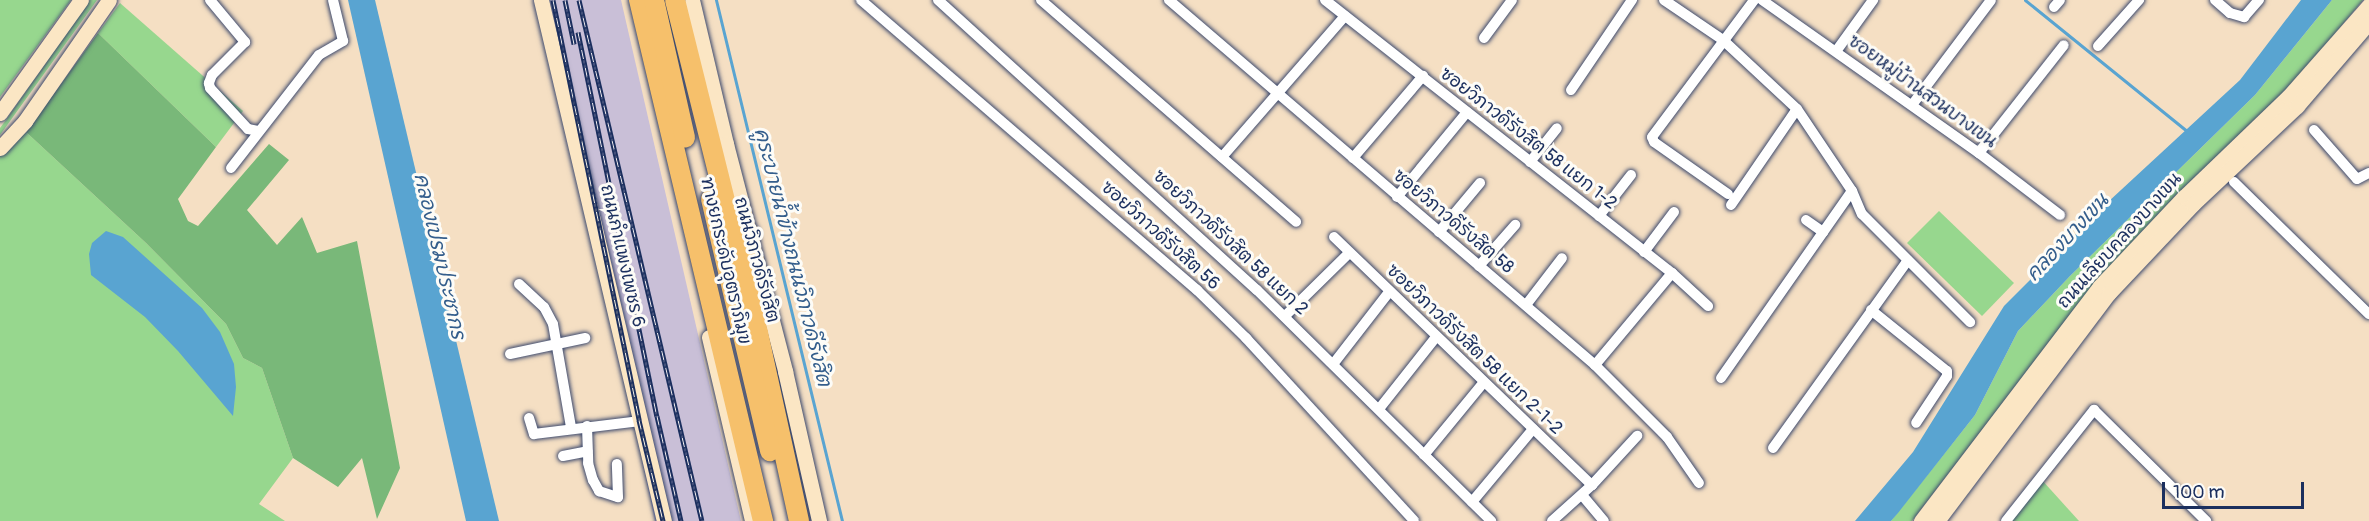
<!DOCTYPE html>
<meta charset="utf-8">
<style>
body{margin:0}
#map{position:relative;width:2369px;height:521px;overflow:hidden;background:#f5dfc3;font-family:Pangolin,"Playpen Sans Thai",sans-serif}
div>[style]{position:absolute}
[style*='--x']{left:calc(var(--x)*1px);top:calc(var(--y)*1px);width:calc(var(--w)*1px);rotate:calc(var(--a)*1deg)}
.industrial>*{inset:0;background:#c9bfd7}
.green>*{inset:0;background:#97d78e}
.forest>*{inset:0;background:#79b879}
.water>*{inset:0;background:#59a4d1}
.stream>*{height:3px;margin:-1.5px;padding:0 1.5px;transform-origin:1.5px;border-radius:1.5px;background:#59a4d1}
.roads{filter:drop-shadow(0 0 2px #3c496d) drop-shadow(0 0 2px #3c496d)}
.street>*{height:10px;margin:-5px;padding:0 5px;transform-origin:5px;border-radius:5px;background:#fff}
.secondary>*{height:15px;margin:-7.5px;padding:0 7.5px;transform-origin:7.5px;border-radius:7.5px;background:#fbe6c4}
.highway>*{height:20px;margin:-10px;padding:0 10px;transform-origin:10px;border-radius:10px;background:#f6c06b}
.rail>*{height:5px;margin-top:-2.5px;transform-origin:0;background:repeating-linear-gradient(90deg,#fdfcf7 0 9px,#1b2f5e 0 18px);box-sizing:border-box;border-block:2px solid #1b2f5e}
span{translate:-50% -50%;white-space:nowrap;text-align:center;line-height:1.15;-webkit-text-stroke:6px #fdfcf7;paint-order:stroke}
.street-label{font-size:18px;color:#1b2f5e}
.water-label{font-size:20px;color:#345e8c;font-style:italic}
.scale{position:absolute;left:2162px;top:482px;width:142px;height:27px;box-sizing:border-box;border:3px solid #1b2f5e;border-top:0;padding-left:8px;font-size:18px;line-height:21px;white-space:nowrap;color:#1b2f5e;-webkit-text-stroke:4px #fdfcf7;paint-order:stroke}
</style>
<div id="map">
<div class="industrial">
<i style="clip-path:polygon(544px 0,621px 0,741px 521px,655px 521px)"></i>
</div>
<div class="green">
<i style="clip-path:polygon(0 0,71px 0,0 97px)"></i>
<i style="clip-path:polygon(90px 0,97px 0,0 135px,0 128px,6px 120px)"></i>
<i style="clip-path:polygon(2332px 0,2363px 0,2286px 92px,2096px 282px,1912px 521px,1891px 521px,1975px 415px,2018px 331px,2070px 276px,2255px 95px)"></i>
<i style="clip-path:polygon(120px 3px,243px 111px,216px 147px,98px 33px)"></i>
<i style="clip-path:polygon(26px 132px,146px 243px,226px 324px,243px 358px,262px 368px,293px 458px,259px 504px,285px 521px,0 521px,0 150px)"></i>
<i style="clip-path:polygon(1939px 211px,2014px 283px,1982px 316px,1907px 243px)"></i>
<i style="clip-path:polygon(2041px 479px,2079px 521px,2007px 521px)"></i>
</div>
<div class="forest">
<i style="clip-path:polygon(98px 33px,216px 147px,178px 199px,188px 221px,198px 226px,269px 144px,289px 160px,247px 210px,277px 245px,302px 217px,317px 253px,357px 241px,400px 468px,377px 519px,362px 458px,338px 487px,293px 458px,262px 368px,243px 358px,226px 324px,146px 243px,26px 132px)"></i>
</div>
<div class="water">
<i style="clip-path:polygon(348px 0,375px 0,499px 521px,466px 521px)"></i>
<i style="clip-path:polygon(2301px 0,2332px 0,2255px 95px,2070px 276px,2018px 331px,1975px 415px,1898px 513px,1891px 521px,1855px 521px,1913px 452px,2004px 306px,2108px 202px,2240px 80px)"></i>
<i style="clip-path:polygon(106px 231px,123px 237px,202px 308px,220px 332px,234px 364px,236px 387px,233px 416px,178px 351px,145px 317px,91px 275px,89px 254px,92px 243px)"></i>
</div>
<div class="stream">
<i style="--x:716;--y:0;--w:536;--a:76.4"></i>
<i style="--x:2025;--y:0;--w:211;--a:39"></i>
</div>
<div class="roads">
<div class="street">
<i style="--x:210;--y:0;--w:55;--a:50.2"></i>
<i style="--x:245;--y:42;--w:47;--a:135"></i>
<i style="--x:212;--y:75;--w:9;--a:111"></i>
<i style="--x:209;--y:83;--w:5;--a:79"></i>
<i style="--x:210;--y:88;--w:56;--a:47.2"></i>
<i style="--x:248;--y:129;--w:10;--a:11"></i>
<i style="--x:861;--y:0;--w:444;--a:40.8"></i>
<i style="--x:1197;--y:290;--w:69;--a:44.4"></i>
<i style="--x:1246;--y:338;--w:248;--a:47.4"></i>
<i style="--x:938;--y:0;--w:431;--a:42.3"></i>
<i style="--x:1257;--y:290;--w:329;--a:44.6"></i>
<i style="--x:1041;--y:0;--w:338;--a:41"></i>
<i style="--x:1169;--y:0;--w:561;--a:40.59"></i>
<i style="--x:1595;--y:365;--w:102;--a:45"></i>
<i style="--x:1667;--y:437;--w:56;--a:55.2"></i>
<i style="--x:1325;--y:0;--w:442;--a:38.2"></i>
<i style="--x:1672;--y:273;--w:49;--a:42.5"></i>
<i style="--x:1664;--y:0;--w:71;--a:34.1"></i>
<i style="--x:1723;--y:40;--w:101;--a:43"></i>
<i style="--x:1797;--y:109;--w:99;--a:56.1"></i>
<i style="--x:1852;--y:191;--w:25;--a:67"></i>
<i style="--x:1862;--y:214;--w:153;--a:45"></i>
<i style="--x:1762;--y:0;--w:266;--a:35.2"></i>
<i style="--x:1979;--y:153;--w:102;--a:37.4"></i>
<i style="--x:2215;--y:0;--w:20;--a:41"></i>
<i style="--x:2230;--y:13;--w:15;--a:16"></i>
<i style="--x:2244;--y:17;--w:23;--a:-49"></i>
<i style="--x:2054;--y:7;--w:9;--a:-49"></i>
<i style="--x:1484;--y:38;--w:47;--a:-53.6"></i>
<i style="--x:2098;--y:46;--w:62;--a:-48.3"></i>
<i style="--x:1837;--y:50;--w:62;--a:-54.2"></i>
<i style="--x:1571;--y:90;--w:109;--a:-55.9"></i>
<i style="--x:1912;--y:105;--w:131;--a:-53"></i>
<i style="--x:2314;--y:130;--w:65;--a:48.7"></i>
<i style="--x:2357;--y:179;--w:13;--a:-27"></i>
<i style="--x:1979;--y:153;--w:137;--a:-51.8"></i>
<i style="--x:1222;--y:157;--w:187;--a:-48.9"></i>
<i style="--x:1353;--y:158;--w:108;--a:-49.5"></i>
<i style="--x:1530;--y:162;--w:43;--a:-51.5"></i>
<i style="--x:231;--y:168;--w:143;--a:-52.1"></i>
<i style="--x:319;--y:55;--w:28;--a:-30"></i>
<i style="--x:343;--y:41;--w:42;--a:-103.7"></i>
<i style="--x:2234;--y:182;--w:189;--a:44.4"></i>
<i style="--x:1728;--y:194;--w:90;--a:-144.9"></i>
<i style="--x:1654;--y:142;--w:5;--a:-112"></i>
<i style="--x:1652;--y:137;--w:171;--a:-53.3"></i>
<i style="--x:1397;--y:197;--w:110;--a:-50.5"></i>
<i style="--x:1731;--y:205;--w:116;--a:-55.5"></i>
<i style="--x:1599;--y:216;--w:52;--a:-52"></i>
<i style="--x:1806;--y:220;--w:21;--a:35"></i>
<i style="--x:1439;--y:232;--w:64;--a:-50.1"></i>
<i style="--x:1334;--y:237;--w:358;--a:43.9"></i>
<i style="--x:1644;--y:252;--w:50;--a:-53.1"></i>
<i style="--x:1479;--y:266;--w:55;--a:-48.7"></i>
<i style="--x:519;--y:284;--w:34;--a:43"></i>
<i style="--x:544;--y:307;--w:19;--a:62"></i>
<i style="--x:553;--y:324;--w:105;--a:80.1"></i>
<i style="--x:1526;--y:305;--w:59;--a:-52.5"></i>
<i style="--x:1871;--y:310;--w:97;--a:38.8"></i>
<i style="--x:1947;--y:371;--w:5;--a:90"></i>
<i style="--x:1947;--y:376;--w:56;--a:123.4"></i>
<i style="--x:1285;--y:316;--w:90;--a:-44.5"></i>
<i style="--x:510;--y:354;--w:77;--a:-12"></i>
<i style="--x:1334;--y:363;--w:90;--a:-52.2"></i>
<i style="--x:1595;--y:365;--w:120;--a:-50.1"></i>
<i style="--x:1721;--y:378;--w:228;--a:-55"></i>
<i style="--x:1379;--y:409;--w:92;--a:-51.6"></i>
<i style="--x:529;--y:418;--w:17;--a:73"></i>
<i style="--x:534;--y:434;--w:107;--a:-7"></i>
<i style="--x:587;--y:426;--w:37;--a:88"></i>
<i style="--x:588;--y:463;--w:18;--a:74"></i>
<i style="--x:593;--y:480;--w:13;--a:61"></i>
<i style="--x:599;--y:491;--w:20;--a:18"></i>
<i style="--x:618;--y:497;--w:33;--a:-92"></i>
<i style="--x:1773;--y:448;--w:231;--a:-54.3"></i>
<i style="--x:1424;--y:455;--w:94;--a:-50.6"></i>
<i style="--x:563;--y:456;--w:25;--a:-11"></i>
<i style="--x:1582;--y:495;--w:34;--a:50"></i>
<i style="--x:1472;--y:502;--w:95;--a:-50.1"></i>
<i style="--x:1552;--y:521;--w:54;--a:-42"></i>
<i style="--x:1592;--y:485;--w:67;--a:-47.4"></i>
<i style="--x:2006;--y:521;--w:142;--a:-51.6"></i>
<i style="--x:2094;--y:410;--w:158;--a:44.7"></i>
</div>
<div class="secondary">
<i style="--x:541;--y:0;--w:535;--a:76.72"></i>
<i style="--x:692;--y:0;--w:148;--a:76.7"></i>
<i style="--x:726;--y:144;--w:235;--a:75.4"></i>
<i style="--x:785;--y:371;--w:154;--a:77.2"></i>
<i style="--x:0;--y:113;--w:139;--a:-54.4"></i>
<i style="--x:0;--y:148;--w:37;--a:-47"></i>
<i style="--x:25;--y:121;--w:147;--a:-55.2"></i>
<i style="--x:709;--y:337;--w:189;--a:76.8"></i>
<i style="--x:1921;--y:521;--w:295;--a:-52.7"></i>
<i style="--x:2100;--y:286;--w:122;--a:-46.7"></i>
<i style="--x:2184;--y:197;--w:144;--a:-43.9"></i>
<i style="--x:2288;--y:97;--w:123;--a:-48.6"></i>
<i style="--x:1937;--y:521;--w:286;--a:-53"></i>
<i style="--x:2109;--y:293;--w:122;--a:-46.7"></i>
<i style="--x:2193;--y:204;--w:143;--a:-43.3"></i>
<i style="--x:2297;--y:106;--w:111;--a:-49.4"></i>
</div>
<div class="highway">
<i style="--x:639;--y:0;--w:536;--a:76.61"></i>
<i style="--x:654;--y:0;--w:141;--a:77.3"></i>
<i style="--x:675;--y:0;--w:343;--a:76"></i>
<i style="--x:758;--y:333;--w:192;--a:77.7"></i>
<i style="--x:711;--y:199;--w:259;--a:76.8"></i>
<i style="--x:749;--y:233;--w:36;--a:85"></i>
</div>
</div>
<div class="rail">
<i style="--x:553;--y:0;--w:429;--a:78.4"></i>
<i style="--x:639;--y:420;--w:104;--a:76.6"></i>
<i style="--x:565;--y:0;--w:45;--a:78.4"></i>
<i style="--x:579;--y:0;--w:535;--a:76.72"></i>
<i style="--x:578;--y:32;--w:392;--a:78.4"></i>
<i style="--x:657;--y:416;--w:108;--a:77.1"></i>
</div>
<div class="street-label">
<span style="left:1922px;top:92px;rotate:36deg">ซอยหมู่บ้านสวนบางเขน</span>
<span style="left:1528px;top:139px;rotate:38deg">ซอยวิภาวดีรังสิต 58 แยก 1-2</span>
<span style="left:1453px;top:222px;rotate:40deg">ซอยวิภาวดีรังสิต 58</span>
<span style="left:1160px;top:236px;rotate:42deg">ซอยวิภาวดีรังสิต 56</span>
<span style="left:2120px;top:241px;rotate:-48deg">ถนนเลียบคลองบางเขน</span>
<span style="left:1230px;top:243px;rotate:43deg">ซอยวิภาวดีรังสิต 58 แยก 2</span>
<span style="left:622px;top:256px;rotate:77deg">ถนนกำแพงเพชร 6</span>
<span style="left:756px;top:260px;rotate:75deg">ถนนวิภาวดีรังสิต</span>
<span style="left:725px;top:261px;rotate:77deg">ทางยกระดับอุตราภิมุข</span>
<span style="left:1474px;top:350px;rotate:44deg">ซอยวิภาวดีรังสิต 58 แยก 2-1-2</span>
</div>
<div class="water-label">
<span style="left:2067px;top:237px;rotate:-47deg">คลองบางเขน</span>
<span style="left:440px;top:256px;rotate:77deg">คลองเปรมประชากร</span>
<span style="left:793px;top:257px;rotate:76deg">คูระบายน้ำข้างถนนวิภาวดีรังสิต</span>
</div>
<div class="scale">100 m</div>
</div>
